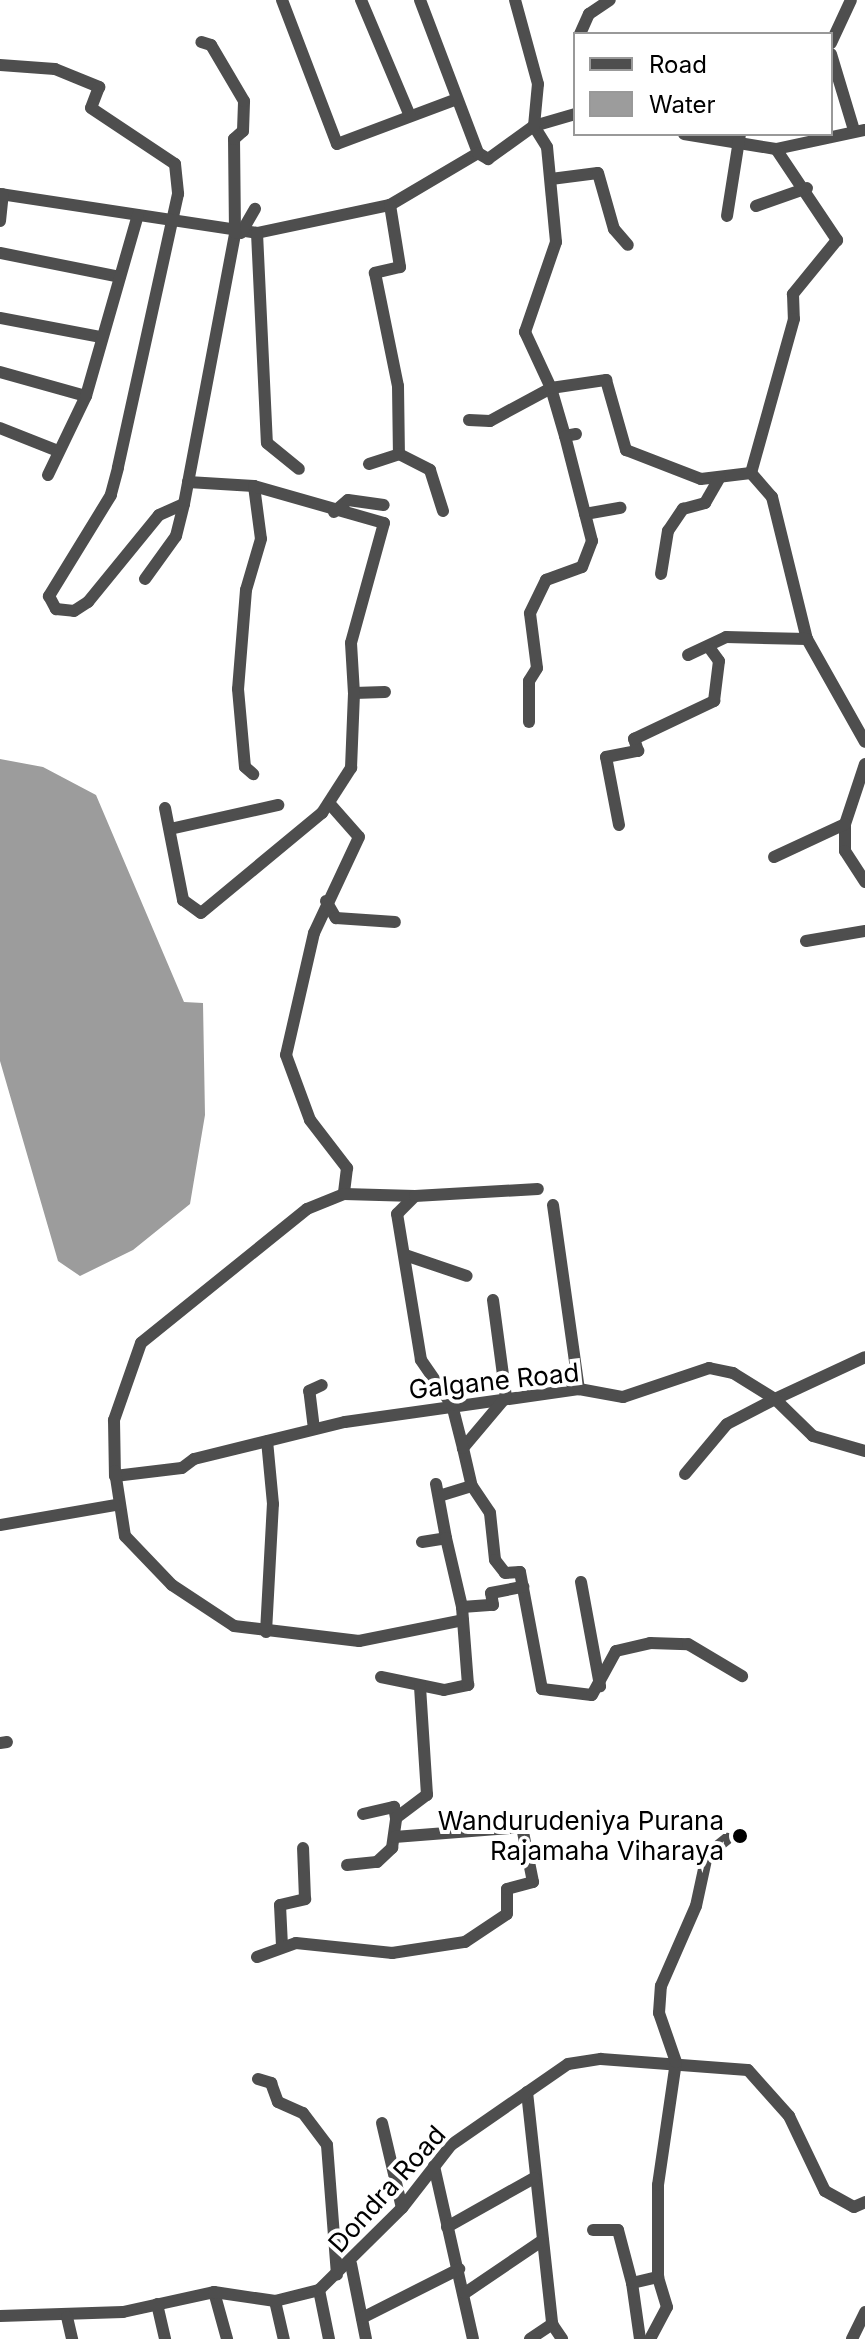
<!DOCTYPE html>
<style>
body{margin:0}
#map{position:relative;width:865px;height:2339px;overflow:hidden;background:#fff;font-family:Inter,sans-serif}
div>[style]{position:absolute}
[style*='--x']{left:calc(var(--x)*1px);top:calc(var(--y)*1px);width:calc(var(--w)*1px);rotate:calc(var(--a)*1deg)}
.water>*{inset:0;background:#9c9c9c}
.minor>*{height:12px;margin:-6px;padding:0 6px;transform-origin:6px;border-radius:6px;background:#4e4e4e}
.dots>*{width:22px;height:22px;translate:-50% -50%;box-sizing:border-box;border:4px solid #fff;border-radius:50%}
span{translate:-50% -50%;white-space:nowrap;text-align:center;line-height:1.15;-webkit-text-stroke:8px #fff;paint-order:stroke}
.street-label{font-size:26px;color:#000}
.poi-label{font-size:26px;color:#000}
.right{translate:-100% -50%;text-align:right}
.legend{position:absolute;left:573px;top:32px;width:260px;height:104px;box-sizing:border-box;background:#fff;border:2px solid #999;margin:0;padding:10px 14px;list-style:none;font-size:24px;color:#000}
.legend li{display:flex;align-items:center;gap:16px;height:40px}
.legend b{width:40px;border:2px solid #999}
</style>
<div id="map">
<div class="water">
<i style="clip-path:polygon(0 759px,43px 767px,96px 795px,184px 1002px,203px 1003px,205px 1115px,190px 1204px,133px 1250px,80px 1276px,58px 1261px,0 1061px)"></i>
</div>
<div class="minor">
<i style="--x:282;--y:0;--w:154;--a:69.1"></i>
<i style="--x:337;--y:144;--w:125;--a:-20.6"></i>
<i style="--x:361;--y:0;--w:126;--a:67.1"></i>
<i style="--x:420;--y:0;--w:164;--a:69.2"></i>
<i style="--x:580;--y:34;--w:22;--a:-66"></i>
<i style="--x:589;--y:14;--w:25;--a:-34"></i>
<i style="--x:831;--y:43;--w:47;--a:-65.1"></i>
<i style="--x:831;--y:54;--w:79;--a:73.2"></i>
<i style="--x:0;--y:65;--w:55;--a:4.2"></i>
<i style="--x:55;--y:69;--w:48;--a:22.2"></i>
<i style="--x:99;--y:87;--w:22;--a:111"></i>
<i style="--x:91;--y:108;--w:101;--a:33.7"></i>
<i style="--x:175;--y:164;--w:30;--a:84"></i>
<i style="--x:178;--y:194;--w:280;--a:102.4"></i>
<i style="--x:118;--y:468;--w:28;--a:105"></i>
<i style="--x:111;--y:495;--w:119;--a:121.5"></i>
<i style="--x:49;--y:596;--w:15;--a:62"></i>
<i style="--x:56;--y:609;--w:18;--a:6"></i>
<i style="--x:74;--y:611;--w:17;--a:-33"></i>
<i style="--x:88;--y:602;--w:112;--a:-50.8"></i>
<i style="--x:159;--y:515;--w:27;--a:-24"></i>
<i style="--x:184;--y:504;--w:33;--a:104"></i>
<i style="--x:176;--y:536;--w:53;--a:125.8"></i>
<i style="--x:684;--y:134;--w:93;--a:9.3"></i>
<i style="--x:776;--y:149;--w:91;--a:-12.1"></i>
<i style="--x:776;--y:149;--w:110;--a:56.2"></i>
<i style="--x:837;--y:240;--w:70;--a:129.2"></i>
<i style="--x:793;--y:294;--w:25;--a:88"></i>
<i style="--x:794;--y:319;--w:160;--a:105.6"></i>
<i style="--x:751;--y:473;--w:32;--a:49"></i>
<i style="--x:772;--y:497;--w:146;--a:76.2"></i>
<i style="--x:807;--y:639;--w:118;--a:60.6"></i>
<i style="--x:551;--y:179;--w:47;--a:-7.3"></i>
<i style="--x:598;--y:173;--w:58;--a:74.1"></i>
<i style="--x:614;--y:229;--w:21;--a:49"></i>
<i style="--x:0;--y:194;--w:260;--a:8.6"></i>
<i style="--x:257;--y:233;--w:136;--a:-11.9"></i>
<i style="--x:390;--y:205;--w:102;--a:-30.6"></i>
<i style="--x:478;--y:153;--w:12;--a:31"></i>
<i style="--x:488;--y:159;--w:57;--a:-35.7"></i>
<i style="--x:534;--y:126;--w:43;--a:-16.3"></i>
<i style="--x:390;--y:205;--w:63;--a:80.8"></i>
<i style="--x:400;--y:267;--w:26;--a:167"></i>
<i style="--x:375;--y:273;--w:115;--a:78.5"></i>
<i style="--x:398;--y:386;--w:68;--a:89.2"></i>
<i style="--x:399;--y:454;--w:35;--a:27"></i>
<i style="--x:430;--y:470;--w:43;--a:72.4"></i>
<i style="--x:756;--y:206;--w:54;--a:-19.4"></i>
<i style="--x:727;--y:216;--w:83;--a:-81"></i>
<i style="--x:0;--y:221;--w:27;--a:-84"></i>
<i style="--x:241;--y:233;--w:28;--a:-60"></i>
<i style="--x:257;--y:233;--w:210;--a:87.3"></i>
<i style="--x:267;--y:443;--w:41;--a:39.1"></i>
<i style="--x:0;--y:253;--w:122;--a:11.3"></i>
<i style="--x:0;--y:318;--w:103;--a:10.7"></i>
<i style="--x:0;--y:372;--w:89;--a:15.6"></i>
<i style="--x:469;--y:420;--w:21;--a:3"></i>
<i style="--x:490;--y:421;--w:69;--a:-28.4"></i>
<i style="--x:551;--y:388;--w:62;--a:-114.9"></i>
<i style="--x:525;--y:332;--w:95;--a:-71"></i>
<i style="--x:556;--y:242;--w:95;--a:-95.4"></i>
<i style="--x:547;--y:147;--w:25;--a:-122"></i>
<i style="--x:534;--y:126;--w:42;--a:-84.6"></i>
<i style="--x:538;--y:84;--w:87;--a:-105.3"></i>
<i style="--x:0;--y:428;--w:62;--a:21.6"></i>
<i style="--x:576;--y:434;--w:11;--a:170"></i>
<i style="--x:565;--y:436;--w:50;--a:-106.3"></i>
<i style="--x:551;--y:388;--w:56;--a:-8.3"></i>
<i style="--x:606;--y:380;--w:73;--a:74.1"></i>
<i style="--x:626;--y:450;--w:80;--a:21.1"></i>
<i style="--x:701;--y:479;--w:50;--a:-6.8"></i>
<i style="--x:369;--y:464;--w:32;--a:-18"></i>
<i style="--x:48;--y:475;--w:88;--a:-64.3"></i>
<i style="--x:86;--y:396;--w:188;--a:-74"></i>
<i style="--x:188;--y:482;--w:66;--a:3.5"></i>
<i style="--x:254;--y:486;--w:53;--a:82.5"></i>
<i style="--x:261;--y:539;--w:53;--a:106.4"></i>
<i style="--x:246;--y:590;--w:99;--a:94.6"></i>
<i style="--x:238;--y:689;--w:78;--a:84.9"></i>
<i style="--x:245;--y:767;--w:11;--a:41"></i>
<i style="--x:254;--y:486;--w:135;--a:15.9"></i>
<i style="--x:384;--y:523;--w:124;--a:105.4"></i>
<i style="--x:351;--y:643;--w:50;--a:86.6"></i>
<i style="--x:354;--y:693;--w:31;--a:-2"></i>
<i style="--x:184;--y:504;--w:276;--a:-79.3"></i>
<i style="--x:235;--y:233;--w:94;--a:-90.6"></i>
<i style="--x:234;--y:139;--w:12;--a:-42"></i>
<i style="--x:243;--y:131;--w:30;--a:-88"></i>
<i style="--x:244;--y:101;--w:65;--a:-120.5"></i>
<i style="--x:211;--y:45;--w:10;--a:-163"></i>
<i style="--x:334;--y:512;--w:18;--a:-41"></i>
<i style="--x:348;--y:500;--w:36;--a:8"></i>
<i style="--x:585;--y:514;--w:36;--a:-10"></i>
<i style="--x:661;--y:574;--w:44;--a:-80.8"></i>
<i style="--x:668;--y:531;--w:27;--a:-56"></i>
<i style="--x:683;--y:509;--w:23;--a:-15"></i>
<i style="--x:705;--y:503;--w:30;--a:-60"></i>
<i style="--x:688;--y:655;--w:42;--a:-25.3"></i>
<i style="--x:726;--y:637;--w:81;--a:1.4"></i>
<i style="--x:529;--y:722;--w:41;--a:-90"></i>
<i style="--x:529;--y:681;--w:15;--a:-58"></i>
<i style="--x:537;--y:668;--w:55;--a:-97.3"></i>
<i style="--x:530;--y:613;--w:37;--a:-64"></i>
<i style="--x:546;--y:580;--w:38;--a:-20"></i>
<i style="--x:582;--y:567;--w:28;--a:-69"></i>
<i style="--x:592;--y:541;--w:108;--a:-104.4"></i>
<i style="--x:865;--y:764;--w:63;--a:108.4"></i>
<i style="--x:845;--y:824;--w:27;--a:90"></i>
<i style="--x:845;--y:851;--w:37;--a:57"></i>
<i style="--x:329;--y:803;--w:45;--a:48.6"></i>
<i style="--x:359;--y:837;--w:106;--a:115.1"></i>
<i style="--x:314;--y:933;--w:125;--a:102.9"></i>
<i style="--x:286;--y:1055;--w:69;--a:69.7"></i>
<i style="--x:310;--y:1120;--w:61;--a:52.4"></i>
<i style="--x:347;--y:1168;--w:26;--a:97"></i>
<i style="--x:344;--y:1194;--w:40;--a:158"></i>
<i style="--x:307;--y:1209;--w:213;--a:141.1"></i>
<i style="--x:141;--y:1343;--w:82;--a:109.3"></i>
<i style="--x:114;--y:1420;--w:56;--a:89"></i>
<i style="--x:115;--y:1476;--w:67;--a:-6.8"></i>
<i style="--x:182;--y:1468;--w:15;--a:-37"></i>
<i style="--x:194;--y:1459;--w:155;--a:-13.8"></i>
<i style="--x:345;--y:1422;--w:236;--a:-8"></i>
<i style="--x:579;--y:1389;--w:45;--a:10.3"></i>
<i style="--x:623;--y:1397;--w:91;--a:-18.6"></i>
<i style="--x:709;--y:1368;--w:25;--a:12"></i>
<i style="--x:733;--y:1373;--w:49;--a:31.8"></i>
<i style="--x:775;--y:1399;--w:99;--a:-25"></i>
<i style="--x:165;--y:808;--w:94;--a:78.9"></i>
<i style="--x:183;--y:900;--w:22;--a:36"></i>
<i style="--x:201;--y:913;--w:157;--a:-39.6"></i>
<i style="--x:322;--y:813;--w:54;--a:-57.2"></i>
<i style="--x:351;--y:768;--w:75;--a:-87.7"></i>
<i style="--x:619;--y:825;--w:69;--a:-100.8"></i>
<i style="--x:606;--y:757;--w:33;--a:-11"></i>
<i style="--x:638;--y:751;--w:13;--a:-108"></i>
<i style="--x:634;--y:739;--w:89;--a:-25.4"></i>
<i style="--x:714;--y:701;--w:40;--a:-82.9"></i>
<i style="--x:719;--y:661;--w:14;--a:-126"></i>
<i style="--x:170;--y:829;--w:111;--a:-12.5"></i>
<i style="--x:774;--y:857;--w:78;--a:-24.9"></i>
<i style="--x:326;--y:901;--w:20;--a:60"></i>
<i style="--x:336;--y:918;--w:59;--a:3.9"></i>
<i style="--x:806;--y:941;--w:60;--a:-9.6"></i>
<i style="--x:344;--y:1194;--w:71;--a:1.6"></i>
<i style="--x:553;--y:1205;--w:186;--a:82"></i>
<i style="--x:405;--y:1255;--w:65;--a:18.7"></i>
<i style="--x:493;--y:1300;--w:98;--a:82.4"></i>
<i style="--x:506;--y:1397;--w:67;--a:130.1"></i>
<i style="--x:463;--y:1448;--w:39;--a:77"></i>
<i style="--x:472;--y:1486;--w:32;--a:56"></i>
<i style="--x:490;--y:1513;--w:47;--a:83.9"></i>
<i style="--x:495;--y:1560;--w:16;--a:52"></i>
<i style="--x:505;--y:1573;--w:15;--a:-4"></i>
<i style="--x:520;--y:1572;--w:119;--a:79.4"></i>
<i style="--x:542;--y:1689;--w:50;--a:6.8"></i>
<i style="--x:592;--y:1695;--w:50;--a:-61.4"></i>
<i style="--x:616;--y:1651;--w:35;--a:-13"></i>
<i style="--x:650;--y:1643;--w:38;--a:2"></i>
<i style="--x:688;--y:1644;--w:63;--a:30.7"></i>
<i style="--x:314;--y:1429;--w:38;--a:-97"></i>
<i style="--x:309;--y:1391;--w:14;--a:-25"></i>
<i style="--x:463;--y:1448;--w:44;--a:-104.3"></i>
<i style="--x:452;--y:1405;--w:55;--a:-124.6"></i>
<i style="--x:421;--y:1360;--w:148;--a:-99.3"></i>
<i style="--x:397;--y:1214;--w:25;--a:-45"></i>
<i style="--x:415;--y:1196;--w:123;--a:-3.3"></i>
<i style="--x:115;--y:1471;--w:66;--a:81.3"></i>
<i style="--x:125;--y:1536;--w:68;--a:46.2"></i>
<i style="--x:172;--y:1585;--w:74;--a:33.5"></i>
<i style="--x:234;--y:1626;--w:126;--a:6.8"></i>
<i style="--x:359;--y:1641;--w:106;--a:-11.4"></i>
<i style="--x:685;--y:1474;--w:65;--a:-50"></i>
<i style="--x:727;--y:1424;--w:54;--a:-27.5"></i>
<i style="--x:775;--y:1399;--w:53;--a:44.2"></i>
<i style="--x:813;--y:1436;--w:54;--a:16.1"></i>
<i style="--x:436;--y:1484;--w:55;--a:79.5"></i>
<i style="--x:439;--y:1496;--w:34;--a:-17"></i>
<i style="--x:0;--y:1525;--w:118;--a:-9.8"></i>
<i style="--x:422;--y:1542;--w:24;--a:-9"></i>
<i style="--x:446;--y:1538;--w:71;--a:76.9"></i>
<i style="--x:581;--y:1582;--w:106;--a:79.6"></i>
<i style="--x:266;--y:1632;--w:128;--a:-86.9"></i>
<i style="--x:273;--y:1504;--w:63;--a:-95.4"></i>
<i style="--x:381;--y:1677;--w:64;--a:11.7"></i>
<i style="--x:444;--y:1690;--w:25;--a:-12"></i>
<i style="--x:468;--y:1685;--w:78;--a:-94.4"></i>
<i style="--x:462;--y:1607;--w:31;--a:-4"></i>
<i style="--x:493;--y:1605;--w:12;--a:-99"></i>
<i style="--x:491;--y:1593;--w:33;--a:-11"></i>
<i style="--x:0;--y:1743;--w:7;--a:-8"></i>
<i style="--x:363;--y:1814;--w:32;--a:-13"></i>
<i style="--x:394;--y:1807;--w:11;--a:80"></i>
<i style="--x:347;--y:1865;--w:30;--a:-6"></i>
<i style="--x:377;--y:1862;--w:21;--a:-43"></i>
<i style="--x:392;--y:1848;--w:30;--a:-82"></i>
<i style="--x:396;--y:1818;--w:39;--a:-37"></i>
<i style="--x:427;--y:1795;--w:109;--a:-93.7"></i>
<i style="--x:282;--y:1946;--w:41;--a:-92.8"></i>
<i style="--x:280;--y:1905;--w:26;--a:-13"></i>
<i style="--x:305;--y:1899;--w:51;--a:-92.2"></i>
<i style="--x:257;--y:1957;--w:41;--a:-19.7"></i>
<i style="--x:296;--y:1943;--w:97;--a:5.9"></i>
<i style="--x:392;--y:1953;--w:74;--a:-8.6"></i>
<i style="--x:465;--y:1942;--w:50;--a:-33.7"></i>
<i style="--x:507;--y:1914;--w:25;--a:-90"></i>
<i style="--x:507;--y:1889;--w:27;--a:-15"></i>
<i style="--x:533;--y:1882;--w:56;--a:-101.3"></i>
<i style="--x:522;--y:1827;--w:128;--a:175.5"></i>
<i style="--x:258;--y:2079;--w:14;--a:17"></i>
<i style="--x:271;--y:2083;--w:20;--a:70"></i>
<i style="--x:278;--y:2102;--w:27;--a:24"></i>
<i style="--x:303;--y:2113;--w:40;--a:53"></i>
<i style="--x:327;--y:2145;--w:130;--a:85.6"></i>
<i style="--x:527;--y:2092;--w:233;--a:83.8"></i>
<i style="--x:552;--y:2324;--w:18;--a:56"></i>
<i style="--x:382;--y:2123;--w:87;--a:76.8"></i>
<i style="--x:434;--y:2166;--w:177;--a:77.3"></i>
<i style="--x:447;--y:2227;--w:100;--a:-29.4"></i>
<i style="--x:593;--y:2230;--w:25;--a:0"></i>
<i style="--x:618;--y:2230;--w:55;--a:75.2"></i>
<i style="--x:351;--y:2264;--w:76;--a:78.7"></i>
<i style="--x:319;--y:2290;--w:50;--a:78.5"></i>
<i style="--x:214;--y:2292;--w:49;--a:74.5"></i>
<i style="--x:465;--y:2293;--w:94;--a:-34.2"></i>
<i style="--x:275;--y:2301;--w:39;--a:77"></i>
<i style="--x:157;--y:2304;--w:36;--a:77"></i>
<i style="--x:0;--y:2316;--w:123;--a:-1.9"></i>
<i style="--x:123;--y:2312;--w:93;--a:-12.4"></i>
<i style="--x:214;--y:2292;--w:62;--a:8.4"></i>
<i style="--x:275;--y:2301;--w:45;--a:-14"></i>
<i style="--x:319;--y:2290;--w:117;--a:-44.7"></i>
<i style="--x:402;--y:2208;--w:80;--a:-52.1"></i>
<i style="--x:451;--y:2145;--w:142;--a:-34.7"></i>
<i style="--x:568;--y:2064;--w:33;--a:-9"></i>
<i style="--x:601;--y:2059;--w:147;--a:4.3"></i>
<i style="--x:748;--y:2070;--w:62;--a:48.3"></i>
<i style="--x:789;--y:2116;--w:83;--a:64.4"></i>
<i style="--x:825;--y:2191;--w:33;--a:29"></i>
<i style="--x:854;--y:2207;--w:12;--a:-24"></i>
<i style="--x:67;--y:2317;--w:23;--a:77"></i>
<i style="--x:362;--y:2318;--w:109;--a:-26.8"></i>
<i style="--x:530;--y:2339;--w:27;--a:-34"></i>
<i style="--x:640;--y:2339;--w:57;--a:-98.1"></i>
<i style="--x:632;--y:2283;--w:27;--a:-13"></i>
<i style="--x:650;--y:2339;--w:36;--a:-62"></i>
<i style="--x:667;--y:2307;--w:31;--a:-107"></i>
<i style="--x:658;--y:2277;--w:92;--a:-90"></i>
<i style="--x:658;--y:2185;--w:124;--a:-81.7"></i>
<i style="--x:676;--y:2062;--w:52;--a:-109.1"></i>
<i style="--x:659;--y:2013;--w:27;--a:-86"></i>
<i style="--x:661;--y:1986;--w:87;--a:-66.4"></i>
<i style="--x:696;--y:1906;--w:52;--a:-77.8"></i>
<i style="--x:707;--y:1855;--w:26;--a:-39"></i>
<i style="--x:852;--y:2339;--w:30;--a:-64"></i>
</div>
<div class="dots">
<i style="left:740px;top:1836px;background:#000"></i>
</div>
<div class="street-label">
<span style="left:494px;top:1381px;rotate:-6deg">Galgane Road</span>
<span style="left:387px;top:2189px;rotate:-48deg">Dondra Road</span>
</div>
<div class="poi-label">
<span class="right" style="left:724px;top:1836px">Wandurudeniya Purana<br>Rajamaha Viharaya</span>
</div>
<ul class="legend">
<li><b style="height:10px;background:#4e4e4e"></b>Road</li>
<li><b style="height:22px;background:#9c9c9c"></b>Water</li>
</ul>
</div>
